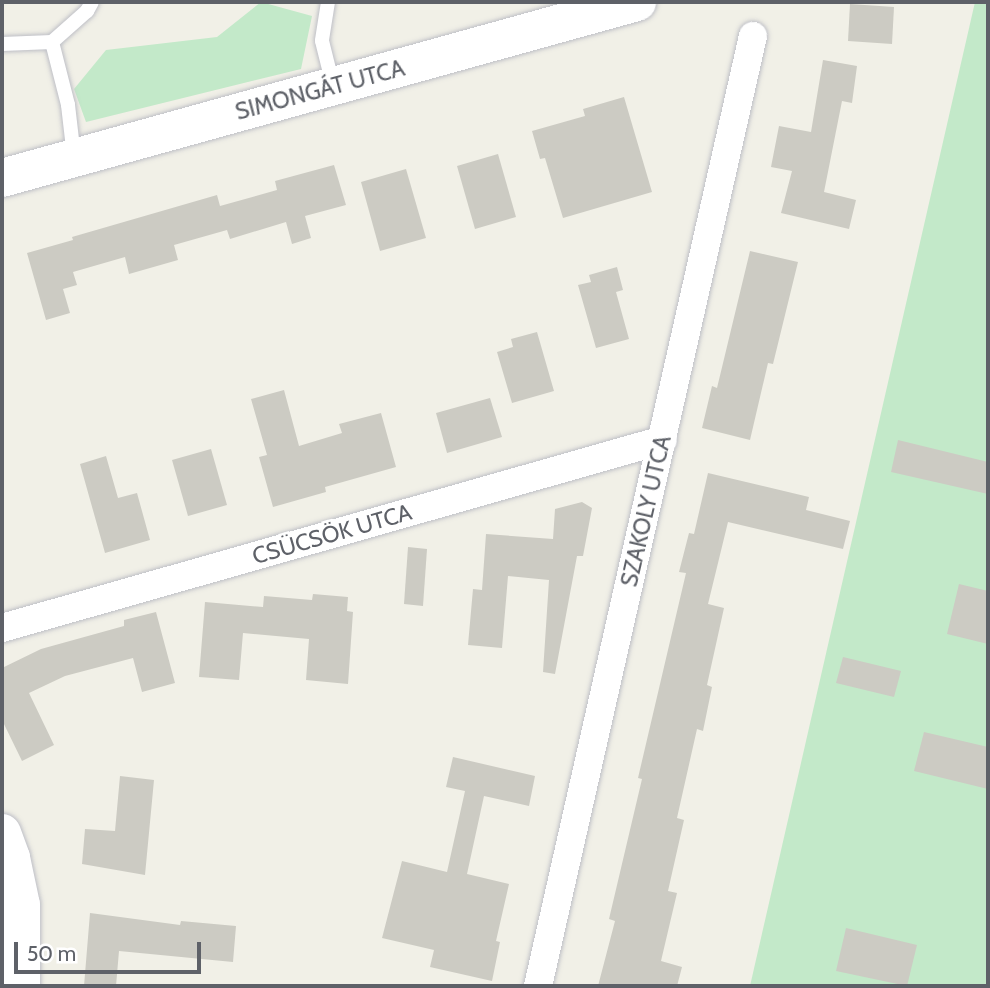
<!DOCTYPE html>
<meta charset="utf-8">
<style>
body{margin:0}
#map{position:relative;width:990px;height:988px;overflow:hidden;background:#f1f0e7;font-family:Cabin,sans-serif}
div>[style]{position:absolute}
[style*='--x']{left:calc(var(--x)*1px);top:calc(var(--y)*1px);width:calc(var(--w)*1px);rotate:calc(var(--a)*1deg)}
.green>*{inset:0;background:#c3e9c9}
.building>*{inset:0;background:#cccbc3}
.roads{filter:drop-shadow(0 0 2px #bebfc6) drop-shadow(0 0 2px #bebfc6)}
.lane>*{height:14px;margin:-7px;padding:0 7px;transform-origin:7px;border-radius:7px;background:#fff}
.street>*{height:28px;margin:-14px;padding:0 14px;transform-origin:14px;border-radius:14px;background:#fff}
.secondary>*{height:38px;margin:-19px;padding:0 19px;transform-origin:19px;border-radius:19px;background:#fff}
span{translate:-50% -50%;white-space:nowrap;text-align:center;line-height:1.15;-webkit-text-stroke:5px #fff;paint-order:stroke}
.street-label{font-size:23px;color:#5e6168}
.frame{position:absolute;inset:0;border:4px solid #5e6168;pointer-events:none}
.scale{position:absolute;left:14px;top:942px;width:187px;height:32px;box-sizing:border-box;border:4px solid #5e6168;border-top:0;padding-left:9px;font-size:21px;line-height:24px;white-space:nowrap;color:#5e6168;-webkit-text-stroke:5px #fff;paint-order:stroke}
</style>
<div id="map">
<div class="green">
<i style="clip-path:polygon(261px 2px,312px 16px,301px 69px,86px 122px,74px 89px,106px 50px,217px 37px)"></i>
<i style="clip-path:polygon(975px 2px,988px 2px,988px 986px,750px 986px)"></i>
</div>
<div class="building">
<i style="clip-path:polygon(850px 4px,894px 7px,892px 44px,848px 41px)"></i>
<i style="clip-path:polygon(823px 60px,857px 66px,852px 103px,842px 101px,824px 192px,856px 200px,849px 229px,781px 213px,792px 171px,771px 167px,779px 126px,811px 132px)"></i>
<i style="clip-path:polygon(624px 97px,652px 192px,563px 218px,545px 158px,540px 159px,532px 131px,585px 116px,583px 109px)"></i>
<i style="clip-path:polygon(498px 154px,516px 217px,475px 229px,457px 166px)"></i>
<i style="clip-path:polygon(334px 165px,346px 205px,305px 216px,311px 238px,292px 244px,286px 222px,230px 239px,227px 230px,174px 245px,178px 260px,129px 274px,125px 257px,73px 272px,77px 285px,63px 289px,70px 313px,46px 320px,27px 253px,73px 240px,72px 237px,217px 195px,220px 206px,277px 190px,275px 181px)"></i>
<i style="clip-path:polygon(406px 169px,426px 238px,380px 251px,361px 182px)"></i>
<i style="clip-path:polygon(750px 251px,798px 262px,773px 364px,768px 363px,750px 440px,702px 428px,712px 386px,717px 388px)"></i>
<i style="clip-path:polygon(617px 267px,623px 290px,616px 292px,629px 339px,596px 348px,578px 285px,591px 282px,589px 275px)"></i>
<i style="clip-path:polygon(537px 332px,554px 391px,512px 403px,497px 352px,513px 347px,511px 339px)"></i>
<i style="clip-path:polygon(284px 390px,299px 446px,342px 433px,339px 424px,381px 413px,396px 467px,325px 487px,326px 492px,273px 507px,259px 457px,267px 455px,251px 399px)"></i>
<i style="clip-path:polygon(490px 398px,502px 437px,447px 453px,436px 413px)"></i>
<i style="clip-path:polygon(898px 440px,988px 462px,988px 494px,891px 472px)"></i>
<i style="clip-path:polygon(211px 449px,227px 505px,188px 516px,172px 460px)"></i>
<i style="clip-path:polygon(106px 456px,118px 498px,137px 493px,150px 540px,105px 553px,80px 464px)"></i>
<i style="clip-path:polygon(708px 473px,809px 497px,806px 510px,850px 521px,843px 549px,728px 522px,708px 604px,724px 608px,707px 685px,712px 687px,703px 731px,697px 729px,677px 818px,684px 820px,668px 891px,677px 893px,661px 961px,682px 967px,677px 986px,598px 986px,615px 921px,609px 919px,642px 779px,638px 778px,686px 573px,679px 572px,689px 533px,694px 534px)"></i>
<i style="clip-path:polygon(582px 502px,592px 508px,583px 556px,577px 556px,555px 674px,543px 672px,549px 580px,508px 576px,502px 648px,468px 645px,473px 589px,482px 590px,486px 534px,553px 539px,555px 509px)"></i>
<i style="clip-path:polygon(408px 547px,427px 549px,423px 606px,404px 604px)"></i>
<i style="clip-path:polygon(959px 584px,988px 591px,988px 644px,947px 634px)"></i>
<i style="clip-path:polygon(313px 594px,348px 597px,347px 611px,353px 612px,348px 684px,306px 680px,309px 639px,243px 633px,239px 680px,199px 677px,205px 602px,263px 607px,264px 596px,312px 600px)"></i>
<i style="clip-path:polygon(156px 612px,175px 683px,142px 692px,133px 658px,65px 676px,29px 693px,54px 745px,22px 761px,2px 720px,2px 668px,41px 649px,124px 626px,124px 620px)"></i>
<i style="clip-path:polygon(843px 657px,901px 671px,894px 697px,836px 683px)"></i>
<i style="clip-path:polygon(924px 732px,988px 747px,988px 789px,914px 771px)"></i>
<i style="clip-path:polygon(453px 757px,535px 776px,529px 806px,484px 796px,467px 874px,509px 884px,496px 941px,500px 942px,492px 981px,430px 967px,434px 950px,382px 938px,402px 861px,447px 872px,465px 791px,446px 787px)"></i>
<i style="clip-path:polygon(120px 776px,154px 780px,145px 875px,82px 864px,85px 829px,115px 831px)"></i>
<i style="clip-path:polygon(90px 913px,180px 925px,181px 921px,236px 926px,233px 962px,119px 951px,116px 986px,84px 986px)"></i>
<i style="clip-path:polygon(846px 928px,917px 945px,907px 986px,836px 971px)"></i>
</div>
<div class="roads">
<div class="lane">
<i style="--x:328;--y:2;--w:39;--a:99"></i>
<i style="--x:322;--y:41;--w:45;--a:76"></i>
<i style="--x:52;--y:42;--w:65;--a:75.7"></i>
<i style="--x:68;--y:105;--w:52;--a:83.4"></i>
<i style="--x:2;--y:44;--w:50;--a:-2.3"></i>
<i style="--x:52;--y:42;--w:47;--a:-41.5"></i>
<i style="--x:87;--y:11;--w:10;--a:-61"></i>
</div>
<div class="street">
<i style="--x:2;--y:628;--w:687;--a:-15.88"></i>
<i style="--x:538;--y:986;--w:974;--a:-77.25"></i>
</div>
<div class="secondary">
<i style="--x:2;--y:178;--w:659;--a:-15.49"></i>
<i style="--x:2;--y:833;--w:27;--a:70"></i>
<i style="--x:11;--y:858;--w:48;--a:78"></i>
<i style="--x:21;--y:905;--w:81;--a:90"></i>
</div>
</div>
<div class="street-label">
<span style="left:320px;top:90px;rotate:-15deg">SIMONGÁT UTCA</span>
<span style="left:646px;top:511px;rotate:-77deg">SZAKOLY UTCA</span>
<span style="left:332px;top:534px;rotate:-16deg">CSÜCSÖK UTCA</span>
</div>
<div class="frame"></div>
<div class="scale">50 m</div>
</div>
